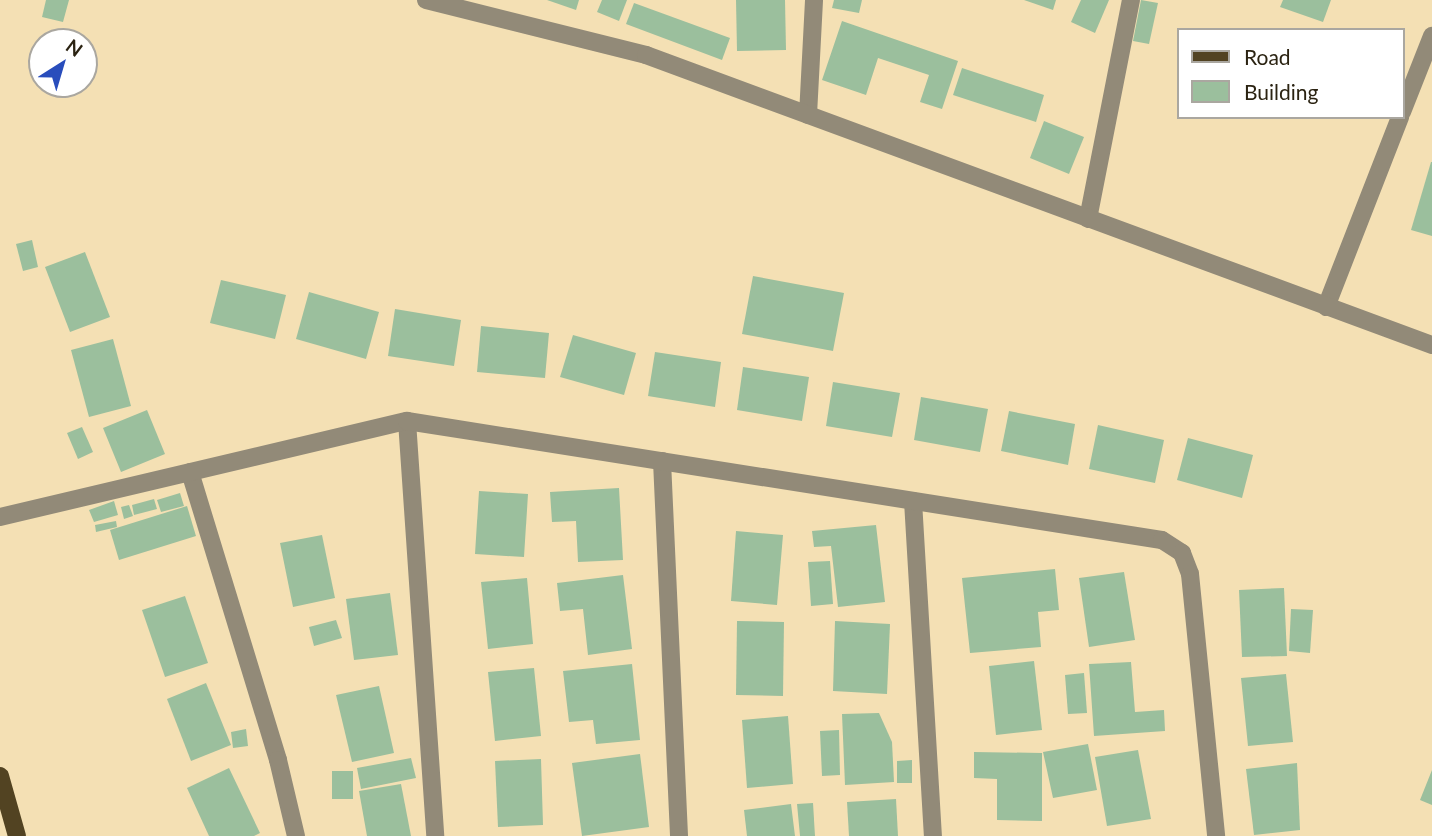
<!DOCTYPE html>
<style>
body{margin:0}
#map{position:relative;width:1432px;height:836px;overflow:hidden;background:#f4e0b4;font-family:Lato,sans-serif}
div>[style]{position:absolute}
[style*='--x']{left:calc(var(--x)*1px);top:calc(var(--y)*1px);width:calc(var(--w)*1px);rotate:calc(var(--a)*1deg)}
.building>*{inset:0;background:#9bbf9d}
.minor>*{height:18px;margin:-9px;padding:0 9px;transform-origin:9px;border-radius:9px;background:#928a78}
.tertiary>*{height:18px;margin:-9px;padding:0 9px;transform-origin:9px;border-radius:9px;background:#928a78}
.primary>*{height:18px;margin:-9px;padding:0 9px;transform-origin:9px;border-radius:9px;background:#524322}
span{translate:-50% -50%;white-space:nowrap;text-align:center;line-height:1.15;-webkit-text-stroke:6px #fff;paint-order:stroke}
.legend{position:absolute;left:1177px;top:28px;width:228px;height:91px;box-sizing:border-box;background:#fff;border:2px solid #aaa7a0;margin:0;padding:9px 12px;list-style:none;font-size:21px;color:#2b2312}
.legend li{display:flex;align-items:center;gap:14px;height:35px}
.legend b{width:35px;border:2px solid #aaa7a0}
.north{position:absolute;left:28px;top:28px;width:70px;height:70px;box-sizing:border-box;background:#fff;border:2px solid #aaa7a0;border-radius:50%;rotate:37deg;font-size:19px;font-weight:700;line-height:28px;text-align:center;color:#2b2312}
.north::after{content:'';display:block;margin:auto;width:24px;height:32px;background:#294dbc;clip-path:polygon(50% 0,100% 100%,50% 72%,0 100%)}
</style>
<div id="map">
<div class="building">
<i style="clip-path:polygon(46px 0,69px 0,63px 22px,42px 17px)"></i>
<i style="clip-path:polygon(547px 0,579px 0,576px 10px)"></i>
<i style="clip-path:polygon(602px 0,627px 0,619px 21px,597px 12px)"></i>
<i style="clip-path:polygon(736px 0,785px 0,786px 50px,737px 51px)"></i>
<i style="clip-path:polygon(834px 0,862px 0,859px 13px,832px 8px)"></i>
<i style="clip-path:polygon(1024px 0,1056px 0,1053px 10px)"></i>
<i style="clip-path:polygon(1081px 0,1109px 0,1095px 33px,1071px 22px)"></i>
<i style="clip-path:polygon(1141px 0,1158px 3px,1149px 44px,1133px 41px)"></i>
<i style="clip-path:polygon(1283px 0,1331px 0,1323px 22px,1280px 7px)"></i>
<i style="clip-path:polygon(634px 3px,730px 38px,722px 60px,626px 24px)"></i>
<i style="clip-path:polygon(842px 21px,958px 61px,942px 109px,920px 102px,929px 75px,878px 58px,866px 95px,822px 80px)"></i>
<i style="clip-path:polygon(962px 68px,1044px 95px,1036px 122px,953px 95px)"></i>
<i style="clip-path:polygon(1044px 121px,1084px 137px,1069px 174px,1030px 158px)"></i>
<i style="clip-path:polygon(1431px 162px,1432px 162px,1432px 236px,1411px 230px)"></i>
<i style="clip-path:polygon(32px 240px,38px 267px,23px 271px,16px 244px)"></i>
<i style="clip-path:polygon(85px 252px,110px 317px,70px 332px,45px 267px)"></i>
<i style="clip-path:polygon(753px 276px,844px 293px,833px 351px,742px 334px)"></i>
<i style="clip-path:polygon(221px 280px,286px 295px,275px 339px,210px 323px)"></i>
<i style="clip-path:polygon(309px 292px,379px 312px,366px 359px,296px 339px)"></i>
<i style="clip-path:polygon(395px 309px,461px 320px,454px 366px,388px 356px)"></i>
<i style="clip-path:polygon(481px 326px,549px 333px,545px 378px,477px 372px)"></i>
<i style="clip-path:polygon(573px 335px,636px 353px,624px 395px,560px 377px)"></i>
<i style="clip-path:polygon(113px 339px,131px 406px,89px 417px,71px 350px)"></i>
<i style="clip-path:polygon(655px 352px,721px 362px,715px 407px,648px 396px)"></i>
<i style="clip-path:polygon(743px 367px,809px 377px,802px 421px,737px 410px)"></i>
<i style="clip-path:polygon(833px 382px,900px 393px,892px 437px,826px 426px)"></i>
<i style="clip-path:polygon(921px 397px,988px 409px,980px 452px,914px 440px)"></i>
<i style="clip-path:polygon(147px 410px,165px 454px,121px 472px,103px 428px)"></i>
<i style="clip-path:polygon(1009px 411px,1075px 424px,1068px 465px,1001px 451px)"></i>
<i style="clip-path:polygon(1098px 425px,1164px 440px,1155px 483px,1089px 469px)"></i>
<i style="clip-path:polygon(82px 427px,93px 452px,78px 459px,67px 433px)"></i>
<i style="clip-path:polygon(1188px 438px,1253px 455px,1242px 498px,1177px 480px)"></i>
<i style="clip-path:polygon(619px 488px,623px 560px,578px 562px,576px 521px,552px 522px,550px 492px)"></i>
<i style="clip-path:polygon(479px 491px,528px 494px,524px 557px,475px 554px)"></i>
<i style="clip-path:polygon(180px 493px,184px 506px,161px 512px,157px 500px)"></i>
<i style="clip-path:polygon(154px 499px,157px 509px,134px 515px,132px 505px)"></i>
<i style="clip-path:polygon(114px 501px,118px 515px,94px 522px,89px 510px)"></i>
<i style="clip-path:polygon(129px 505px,133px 516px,124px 519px,121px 507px)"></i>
<i style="clip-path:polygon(187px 506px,196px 536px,119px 560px,110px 530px)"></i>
<i style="clip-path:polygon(116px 521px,117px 527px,96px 532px,95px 525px)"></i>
<i style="clip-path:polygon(876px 525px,885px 602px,838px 607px,831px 546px,814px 547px,812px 531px)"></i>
<i style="clip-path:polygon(736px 531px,783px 535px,777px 605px,731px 601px)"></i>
<i style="clip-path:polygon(322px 535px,335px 598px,293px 607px,280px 543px)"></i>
<i style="clip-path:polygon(830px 561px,833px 604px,811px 606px,808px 562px)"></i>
<i style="clip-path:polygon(1055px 569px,1059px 610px,1038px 612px,1041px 647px,970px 653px,962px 578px)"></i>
<i style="clip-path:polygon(1124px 572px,1135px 640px,1089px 647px,1079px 578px)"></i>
<i style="clip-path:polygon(623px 575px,632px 649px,588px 655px,583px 609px,560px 611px,557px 583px)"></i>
<i style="clip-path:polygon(527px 578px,533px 644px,488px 649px,481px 582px)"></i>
<i style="clip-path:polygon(1284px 588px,1287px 656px,1242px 657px,1239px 590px)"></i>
<i style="clip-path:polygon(390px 593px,398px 655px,354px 660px,346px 599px)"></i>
<i style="clip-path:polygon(185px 596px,208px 663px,165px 677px,142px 610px)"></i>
<i style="clip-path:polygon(1291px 609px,1313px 610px,1310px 653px,1289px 651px)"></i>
<i style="clip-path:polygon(336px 620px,342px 638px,314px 646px,309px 627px)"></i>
<i style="clip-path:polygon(737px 621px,784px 622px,783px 696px,736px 695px)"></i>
<i style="clip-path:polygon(835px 621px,890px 624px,887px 694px,833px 691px)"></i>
<i style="clip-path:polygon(1034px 661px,1042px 730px,996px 735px,989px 666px)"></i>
<i style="clip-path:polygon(1131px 662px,1135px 712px,1164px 710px,1165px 731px,1094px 736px,1089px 664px)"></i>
<i style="clip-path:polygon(632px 664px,640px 740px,596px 744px,593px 720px,569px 722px,563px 671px)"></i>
<i style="clip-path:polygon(534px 668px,541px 736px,495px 741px,488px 672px)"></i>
<i style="clip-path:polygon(1084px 673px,1087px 713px,1068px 714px,1065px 675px)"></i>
<i style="clip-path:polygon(1286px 674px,1293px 742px,1248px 746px,1241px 678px)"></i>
<i style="clip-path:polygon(206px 683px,231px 745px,191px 761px,167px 699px)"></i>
<i style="clip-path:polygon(379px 686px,394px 753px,352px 762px,336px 695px)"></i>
<i style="clip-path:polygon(879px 713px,892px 742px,894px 782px,845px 785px,842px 714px)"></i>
<i style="clip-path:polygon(788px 716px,793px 784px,747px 788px,742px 720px)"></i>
<i style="clip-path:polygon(246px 729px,248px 746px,233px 748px,231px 732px)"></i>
<i style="clip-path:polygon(839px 730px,840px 775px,822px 776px,820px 731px)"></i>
<i style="clip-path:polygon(1088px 744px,1097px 790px,1053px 798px,1043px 752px)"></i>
<i style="clip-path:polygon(1138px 750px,1151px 819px,1107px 826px,1095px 757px)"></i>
<i style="clip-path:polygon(974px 752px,1042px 753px,1042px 821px,997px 820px,997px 779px,974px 778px)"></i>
<i style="clip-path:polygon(640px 754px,649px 827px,582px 836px,572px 763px)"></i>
<i style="clip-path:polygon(411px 758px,416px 778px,361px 789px,357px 768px)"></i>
<i style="clip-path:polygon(541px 759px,543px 825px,498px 827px,495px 761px)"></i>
<i style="clip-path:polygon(912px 760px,912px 783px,897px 783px,897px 761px)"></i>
<i style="clip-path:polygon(1297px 763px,1300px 830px,1254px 835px,1246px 769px)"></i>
<i style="clip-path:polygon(229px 768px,260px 833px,254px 836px,209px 836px,187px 788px)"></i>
<i style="clip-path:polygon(1432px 770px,1432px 805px,1420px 800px)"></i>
<i style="clip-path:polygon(332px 771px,353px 771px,353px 799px,332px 799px)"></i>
<i style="clip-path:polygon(401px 784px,411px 836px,367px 836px,359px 791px)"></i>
<i style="clip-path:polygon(896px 799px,898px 836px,849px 836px,847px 802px)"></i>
<i style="clip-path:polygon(813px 803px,815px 836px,800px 836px,797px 804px)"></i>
<i style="clip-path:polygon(791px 804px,795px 836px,747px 836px,744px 810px)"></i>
</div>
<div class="minor">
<i style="--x:1402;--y:112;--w:82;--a:-68.5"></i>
<i style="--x:808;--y:115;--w:115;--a:-87"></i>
<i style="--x:1088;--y:219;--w:223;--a:-78.9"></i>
<i style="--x:1326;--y:307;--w:204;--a:-68.7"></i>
<i style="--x:407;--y:421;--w:416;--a:86.1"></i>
<i style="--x:662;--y:461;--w:375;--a:87.4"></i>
<i style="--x:190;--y:472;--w:301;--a:73"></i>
<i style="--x:278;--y:760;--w:78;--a:76.7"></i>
<i style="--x:913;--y:501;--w:336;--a:86.6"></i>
<i style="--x:0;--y:517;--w:418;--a:-13.3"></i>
<i style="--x:407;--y:421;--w:764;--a:8.96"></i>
<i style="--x:1162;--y:540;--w:24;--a:33"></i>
<i style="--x:1182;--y:553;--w:22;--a:69"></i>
<i style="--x:1190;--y:574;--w:263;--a:84.3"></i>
</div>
<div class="tertiary">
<i style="--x:426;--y:0;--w:227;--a:14"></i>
<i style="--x:646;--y:55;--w:838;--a:20.25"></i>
</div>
<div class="primary">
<i style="--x:0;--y:776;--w:62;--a:74.2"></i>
</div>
<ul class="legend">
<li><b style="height:9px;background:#524322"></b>Road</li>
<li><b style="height:19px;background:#9bbf9d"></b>Building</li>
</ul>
<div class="north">N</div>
</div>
